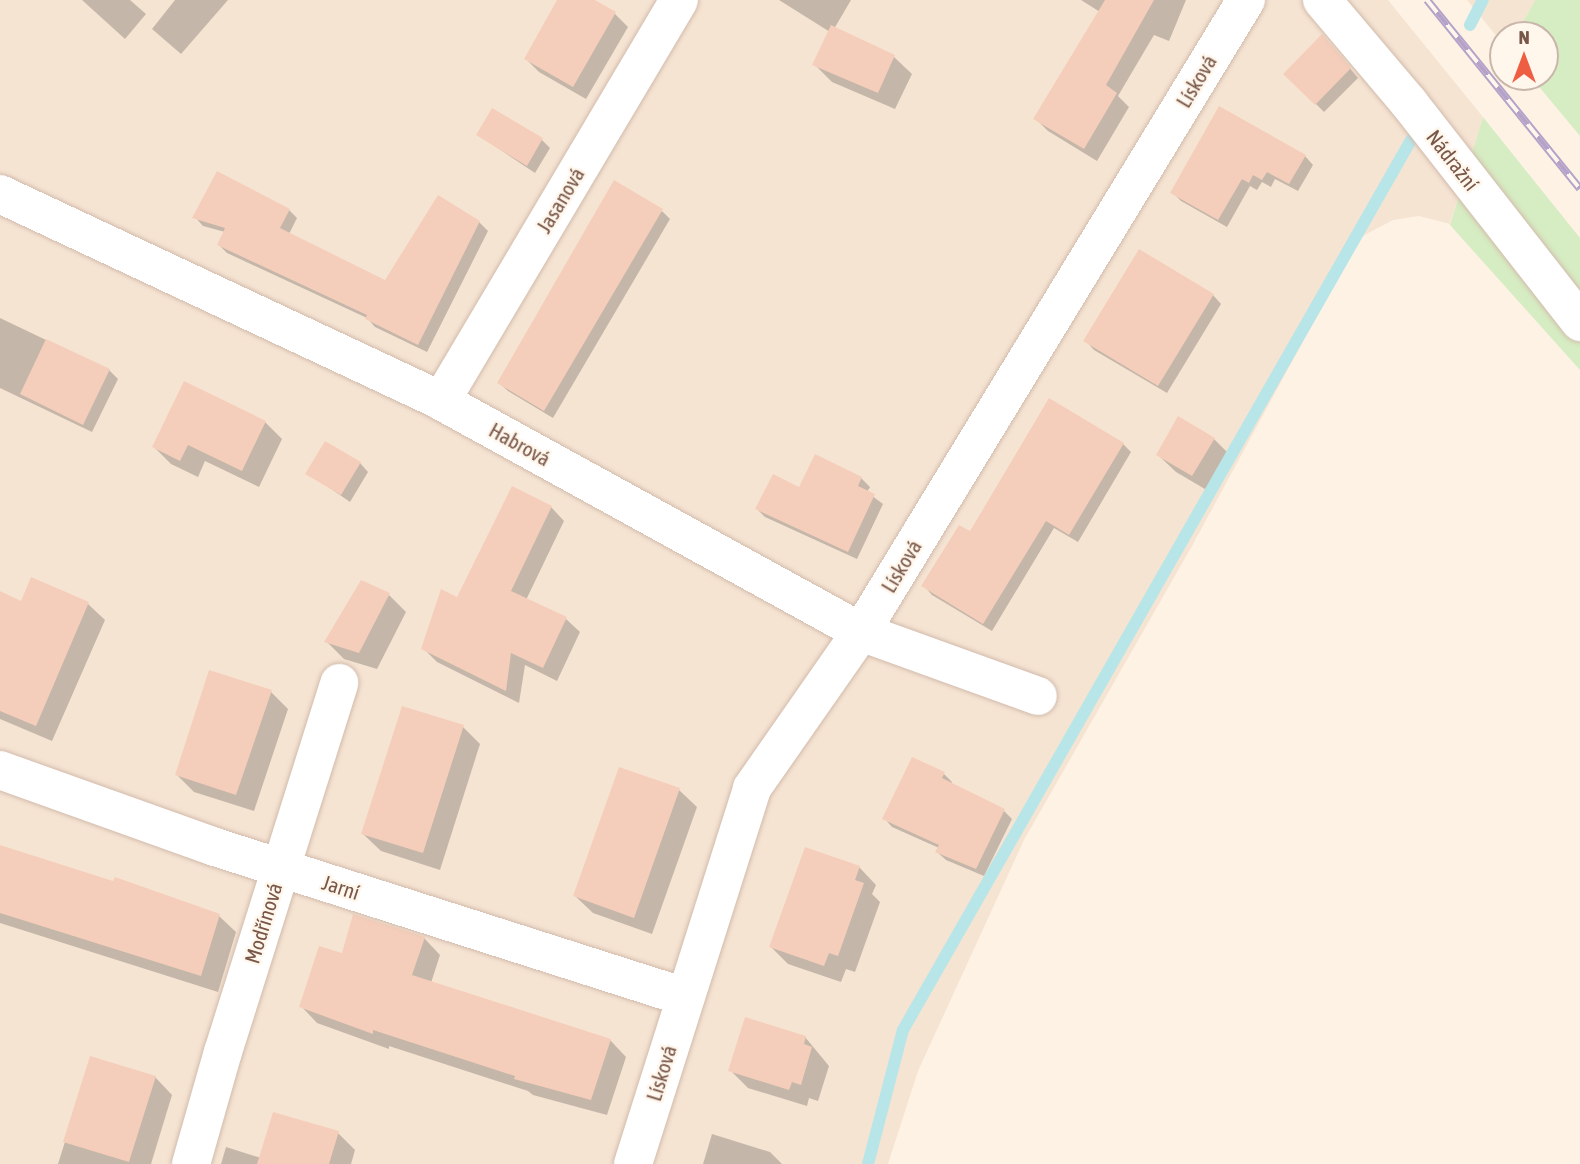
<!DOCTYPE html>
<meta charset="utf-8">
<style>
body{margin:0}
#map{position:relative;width:1580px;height:1164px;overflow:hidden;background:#fef2e5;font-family:"Asap Condensed",sans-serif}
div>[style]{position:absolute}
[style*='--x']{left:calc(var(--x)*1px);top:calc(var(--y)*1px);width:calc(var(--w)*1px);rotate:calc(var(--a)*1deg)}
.residential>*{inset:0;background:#f6e4d3}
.green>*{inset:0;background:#d6ecc2}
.shadow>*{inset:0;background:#0003}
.stream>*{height:12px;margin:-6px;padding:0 6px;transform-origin:6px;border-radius:6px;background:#b8e5e8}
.building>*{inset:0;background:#f5cebb}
.roads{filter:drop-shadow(0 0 2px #d2bbac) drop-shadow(0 0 2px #d2bbac)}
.minor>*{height:38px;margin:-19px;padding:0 19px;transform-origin:19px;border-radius:19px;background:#fff}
.rail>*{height:8px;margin-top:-4px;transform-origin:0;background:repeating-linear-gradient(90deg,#fff6ec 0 16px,#b4a2c8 0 32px);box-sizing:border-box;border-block:2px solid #b4a2c8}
span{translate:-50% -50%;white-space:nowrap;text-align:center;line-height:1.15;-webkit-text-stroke:5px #fff6ec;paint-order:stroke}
.street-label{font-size:21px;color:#785648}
.north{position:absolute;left:1489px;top:21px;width:70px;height:70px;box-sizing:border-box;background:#fff6ec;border:2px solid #c9b6aa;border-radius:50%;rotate:0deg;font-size:19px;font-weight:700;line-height:28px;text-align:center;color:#785648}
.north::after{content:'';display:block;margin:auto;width:24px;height:32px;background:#ee5e43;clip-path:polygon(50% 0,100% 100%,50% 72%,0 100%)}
</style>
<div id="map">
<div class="residential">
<i style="clip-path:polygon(0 0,1388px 0,1483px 117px,1450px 224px,1419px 216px,1393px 220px,1359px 238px,1192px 546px,1024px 840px,918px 1071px,888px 1164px,0 1164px)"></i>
<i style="clip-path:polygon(1467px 0,1535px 0,1516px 35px,1503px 35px,1503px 44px)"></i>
</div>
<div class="green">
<i style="clip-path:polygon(1535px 0,1580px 0,1580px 136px,1531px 77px,1545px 77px,1545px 35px,1516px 35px)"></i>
<i style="clip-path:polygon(1483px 117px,1580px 238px,1580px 370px,1450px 225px)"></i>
</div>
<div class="shadow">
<i style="clip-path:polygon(82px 0,130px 0,146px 14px,125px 39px)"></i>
<i style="clip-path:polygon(175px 0,228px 0,181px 54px,152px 29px)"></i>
<i style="clip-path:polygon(559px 0,590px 0,615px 14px,628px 27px,586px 99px,539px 72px,526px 59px)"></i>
<i style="clip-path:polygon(779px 0,851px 0,834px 29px,894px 57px,912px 74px,895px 109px,832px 82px,814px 64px,830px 32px)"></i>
<i style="clip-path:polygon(1081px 0,1186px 0,1169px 41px,1154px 35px,1118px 96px,1129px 107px,1097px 161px,1048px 131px,1035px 118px,1100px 12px)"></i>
<i style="clip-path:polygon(1331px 45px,1358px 78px,1324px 112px,1286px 74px)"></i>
<i style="clip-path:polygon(478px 135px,542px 140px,550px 148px,535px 173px)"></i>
<i style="clip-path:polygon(1305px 156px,1313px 165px,1298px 191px,1275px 179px,1271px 187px,1262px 182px,1257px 190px,1250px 186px,1227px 227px,1181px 201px,1173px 193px)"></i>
<i style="clip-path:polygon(289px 210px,297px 218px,289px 234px,386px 282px,479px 222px,488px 231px,427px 352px,375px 327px,367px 318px,227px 253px,219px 245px,225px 232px,203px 226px,195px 217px)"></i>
<i style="clip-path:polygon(662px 211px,670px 219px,553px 418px,508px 391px,499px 383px)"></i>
<i style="clip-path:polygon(1213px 295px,1221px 304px,1167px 393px,1094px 350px,1086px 341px)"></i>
<i style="clip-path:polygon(0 318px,109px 370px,118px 379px,92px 432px,0 388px)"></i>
<i style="clip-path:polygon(265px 422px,282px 439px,259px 487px,205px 461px,198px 477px,171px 464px,154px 447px)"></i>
<i style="clip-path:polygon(1214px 439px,1231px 456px,1210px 492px,1176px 472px,1158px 455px)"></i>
<i style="clip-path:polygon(1123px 444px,1131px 452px,1078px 542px,1054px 528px,992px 631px,932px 595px,924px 586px)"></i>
<i style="clip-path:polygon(360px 463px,368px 472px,350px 502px,308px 473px)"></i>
<i style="clip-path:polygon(861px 478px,870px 487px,867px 492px,883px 504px,857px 559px,765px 517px,757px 509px,800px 489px)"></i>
<i style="clip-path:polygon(551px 507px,564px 521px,526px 600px,566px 619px,580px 632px,557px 681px,525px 665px,519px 703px,437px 662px,423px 648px,457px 599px)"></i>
<i style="clip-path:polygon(32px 579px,88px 604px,105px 620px,52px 741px,0 719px,0 593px,22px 602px)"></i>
<i style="clip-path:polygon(389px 595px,406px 612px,377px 669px,344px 659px,327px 642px)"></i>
<i style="clip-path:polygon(271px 692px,288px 709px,254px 811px,194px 792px,177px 775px)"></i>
<i style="clip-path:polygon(463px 727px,480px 744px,440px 870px,381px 851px,363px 834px)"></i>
<i style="clip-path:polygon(944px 774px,952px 782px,951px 785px,1004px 811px,1012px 819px,984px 876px,946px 860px,937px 852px,939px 848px,892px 827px,884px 818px)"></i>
<i style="clip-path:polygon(679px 790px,697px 807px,652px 934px,593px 913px,575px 896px)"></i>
<i style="clip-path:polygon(0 847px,219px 916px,236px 932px,218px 992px,0 923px)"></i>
<i style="clip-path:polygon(859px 867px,876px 885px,872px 894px,880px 902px,855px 972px,846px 969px,841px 982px,788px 964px,771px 947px)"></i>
<i style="clip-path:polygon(424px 938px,440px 955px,431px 983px,610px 1040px,626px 1057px,607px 1115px,533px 1095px,528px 1091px,389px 1046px,389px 1049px,317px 1023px,301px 1006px,343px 955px)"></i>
<i style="clip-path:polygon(805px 1037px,829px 1066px,818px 1101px,809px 1098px,807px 1106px,748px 1088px,730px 1070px)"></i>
<i style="clip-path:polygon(91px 1058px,155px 1077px,172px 1095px,151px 1164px,58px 1164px)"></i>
<i style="clip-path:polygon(338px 1133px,355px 1150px,351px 1164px,221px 1164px,226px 1147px,261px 1158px)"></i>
<i style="clip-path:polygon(712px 1134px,770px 1152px,782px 1164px,703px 1164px)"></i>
</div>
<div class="stream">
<i style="--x:1470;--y:25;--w:28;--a:-63"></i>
<i style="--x:868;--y:1164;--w:138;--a:-75.4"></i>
<i style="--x:903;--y:1030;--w:1025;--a:-60.28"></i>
</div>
<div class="building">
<i style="clip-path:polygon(557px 0,595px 0,616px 12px,573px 87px,524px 59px)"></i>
<i style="clip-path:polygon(1105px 0,1154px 0,1106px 85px,1117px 93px,1084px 149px,1033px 119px)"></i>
<i style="clip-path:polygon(831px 25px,895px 55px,878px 93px,812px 65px)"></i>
<i style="clip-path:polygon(1322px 34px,1351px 68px,1315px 105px,1283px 74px)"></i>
<i style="clip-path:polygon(1219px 106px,1306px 155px,1289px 184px,1267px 172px,1262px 180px,1253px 175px,1249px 183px,1242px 179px,1218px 220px,1170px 193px)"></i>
<i style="clip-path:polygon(492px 108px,543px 138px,527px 166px,476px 135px)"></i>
<i style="clip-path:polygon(217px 171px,290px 209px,280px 228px,385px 280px,438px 195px,480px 221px,418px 345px,365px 319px,367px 315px,217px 245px,225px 228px,192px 218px)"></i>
<i style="clip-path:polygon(614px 180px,663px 209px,544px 411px,497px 383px)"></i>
<i style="clip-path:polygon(1139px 249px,1214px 294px,1158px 386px,1083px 341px)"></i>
<i style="clip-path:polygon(46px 339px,110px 369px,83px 425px,20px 394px)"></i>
<i style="clip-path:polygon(184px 381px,266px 421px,242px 471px,188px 445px,180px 461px,152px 447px)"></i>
<i style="clip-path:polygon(1049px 398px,1124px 443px,1069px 535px,1046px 521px,983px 624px,921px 586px,959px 525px,970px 531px)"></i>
<i style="clip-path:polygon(1178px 416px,1215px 438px,1192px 476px,1156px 455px)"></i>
<i style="clip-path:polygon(325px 441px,361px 462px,341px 495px,305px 474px)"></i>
<i style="clip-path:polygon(815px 454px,862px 477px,858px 486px,875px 494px,848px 552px,755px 509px,773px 474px,799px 487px)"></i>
<i style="clip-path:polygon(512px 486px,552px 506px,511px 591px,567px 617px,543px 668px,511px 653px,506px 691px,421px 649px,441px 589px,457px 597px)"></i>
<i style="clip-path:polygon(31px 577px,89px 602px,36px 726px,0 711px,0 591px,21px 601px)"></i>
<i style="clip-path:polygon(361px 580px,390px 593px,359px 653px,324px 642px)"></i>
<i style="clip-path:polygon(209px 670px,272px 690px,236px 795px,175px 775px)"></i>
<i style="clip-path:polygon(402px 706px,464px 725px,423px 853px,361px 834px)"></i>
<i style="clip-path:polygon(912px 757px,945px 772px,942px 778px,1005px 809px,976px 869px,935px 852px,939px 845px,882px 819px)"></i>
<i style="clip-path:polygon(619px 767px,680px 788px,634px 918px,573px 896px)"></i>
<i style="clip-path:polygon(0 845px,113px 881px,115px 877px,220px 914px,201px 976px,0 913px)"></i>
<i style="clip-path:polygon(805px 847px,860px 866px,855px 880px,864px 883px,838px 956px,829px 953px,824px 966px,769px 947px)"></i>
<i style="clip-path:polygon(353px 914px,425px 937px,412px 975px,611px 1039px,591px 1100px,514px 1079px,515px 1076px,373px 1030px,373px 1034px,299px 1007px,319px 946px,342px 953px)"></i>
<i style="clip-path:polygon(745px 1017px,806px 1036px,804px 1044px,812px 1047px,801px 1085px,792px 1082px,789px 1090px,728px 1071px)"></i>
<i style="clip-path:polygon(90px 1056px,156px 1076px,129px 1162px,63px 1142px)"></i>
<i style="clip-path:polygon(273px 1112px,339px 1131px,329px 1164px,257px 1164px)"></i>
</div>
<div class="roads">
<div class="minor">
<i style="--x:1322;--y:0;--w:135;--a:49.8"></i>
<i style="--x:1409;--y:103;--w:278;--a:52"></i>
<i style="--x:0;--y:194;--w:487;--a:25.1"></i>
<i style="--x:441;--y:401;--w:479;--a:28.8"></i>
<i style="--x:861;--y:632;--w:188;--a:19.9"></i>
<i style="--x:441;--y:401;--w:466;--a:-59.3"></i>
<i style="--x:0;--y:770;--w:228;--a:19.7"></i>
<i style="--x:215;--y:847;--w:493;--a:17.7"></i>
<i style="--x:191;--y:1164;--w:116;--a:-74.1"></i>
<i style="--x:223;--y:1052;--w:387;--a:-72.5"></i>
<i style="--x:633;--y:1164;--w:394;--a:-72.4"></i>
<i style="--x:752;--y:788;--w:190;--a:-55.1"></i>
<i style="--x:861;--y:632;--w:740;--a:-58.65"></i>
</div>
</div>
<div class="rail">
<i style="--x:1427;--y:0;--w:243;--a:51"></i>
</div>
<div class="street-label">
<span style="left:1196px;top:81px;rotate:-59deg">Lísková</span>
<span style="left:1453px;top:160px;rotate:52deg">Nádražní</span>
<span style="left:560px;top:200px;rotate:-59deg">Jasanová</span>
<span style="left:520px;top:444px;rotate:29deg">Habrová</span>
<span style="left:901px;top:566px;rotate:-59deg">Lísková</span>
<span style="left:341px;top:887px;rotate:18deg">Jarní</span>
<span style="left:263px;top:923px;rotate:-73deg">Modřínová</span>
<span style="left:661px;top:1073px;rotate:-73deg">Lísková</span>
</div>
<div class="north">N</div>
</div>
